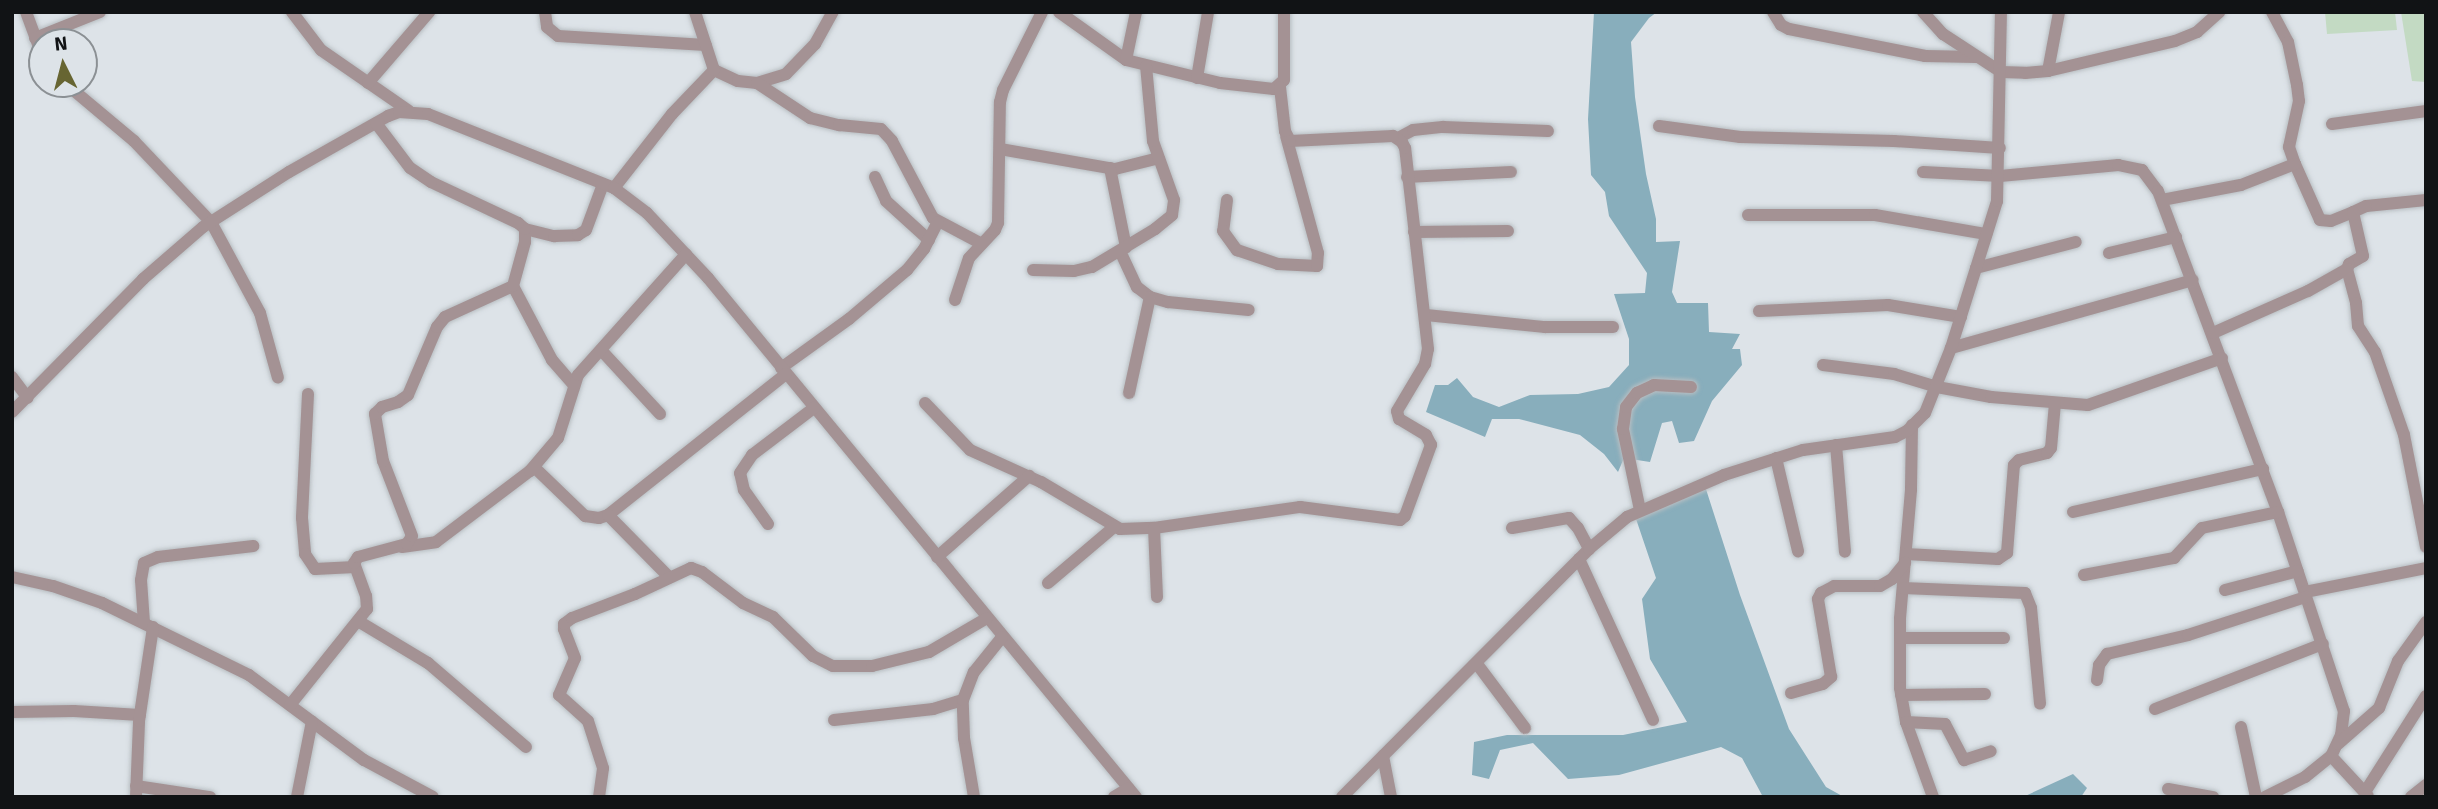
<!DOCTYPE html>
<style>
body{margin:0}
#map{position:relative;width:2438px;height:809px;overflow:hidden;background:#dde3e8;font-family:Signika,sans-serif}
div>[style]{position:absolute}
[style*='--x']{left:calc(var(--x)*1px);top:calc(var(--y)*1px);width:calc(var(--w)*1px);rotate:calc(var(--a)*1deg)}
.green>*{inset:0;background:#c3dac3}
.water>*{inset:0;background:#88aebc}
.roads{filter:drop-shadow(0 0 2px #b8bec2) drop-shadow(0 0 2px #b8bec2)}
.minor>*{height:12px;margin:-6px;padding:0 6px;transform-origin:6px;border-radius:6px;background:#a49294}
span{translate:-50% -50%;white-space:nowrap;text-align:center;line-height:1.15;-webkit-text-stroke:6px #dde3e8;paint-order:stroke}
.frame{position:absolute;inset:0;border:14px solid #111315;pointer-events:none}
.north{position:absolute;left:28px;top:28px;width:70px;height:70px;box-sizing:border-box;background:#dde3e8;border:2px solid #8b9094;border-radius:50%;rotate:354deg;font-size:19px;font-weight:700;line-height:28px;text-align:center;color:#111315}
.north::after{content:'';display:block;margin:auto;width:24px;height:32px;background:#676532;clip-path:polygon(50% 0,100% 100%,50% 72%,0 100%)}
</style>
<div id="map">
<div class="green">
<i style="clip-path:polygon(2325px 12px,2395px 12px,2397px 30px,2327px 34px)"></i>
<i style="clip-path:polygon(2401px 12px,2426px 12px,2426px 82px,2412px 81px)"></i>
</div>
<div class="water">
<i style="clip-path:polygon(1594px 12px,1657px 12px,1649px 18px,1631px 42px,1635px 97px,1646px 174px,1656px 219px,1656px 242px,1680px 241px,1672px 292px,1677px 303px,1708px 303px,1709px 332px,1740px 334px,1732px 349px,1740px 349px,1742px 365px,1712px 401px,1694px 441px,1679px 443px,1672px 421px,1662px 423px,1650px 462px,1624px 458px,1618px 472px,1604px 454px,1580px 435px,1519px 419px,1492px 419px,1485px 437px,1426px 412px,1435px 385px,1448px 385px,1457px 378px,1473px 397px,1499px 407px,1530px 395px,1578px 394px,1609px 387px,1629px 365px,1629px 339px,1614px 294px,1645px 293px,1647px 273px,1609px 216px,1605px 192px,1591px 175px,1588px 119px)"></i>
<i style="clip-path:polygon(1704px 483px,1740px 595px,1789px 729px,1826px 787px,1844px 797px,1763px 797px,1742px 758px,1721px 747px,1619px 775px,1568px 779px,1533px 743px,1500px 750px,1489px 779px,1472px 775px,1474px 742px,1507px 735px,1623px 735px,1687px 722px,1650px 659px,1642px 599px,1656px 578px,1634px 513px)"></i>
<i style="clip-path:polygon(2073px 774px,2087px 788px,2081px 797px,2023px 797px)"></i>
</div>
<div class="roads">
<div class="minor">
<i style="--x:26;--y:12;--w:46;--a:69.6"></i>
<i style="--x:292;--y:12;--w:48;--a:52.7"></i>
<i style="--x:321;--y:50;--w:107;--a:34.7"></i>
<i style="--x:545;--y:12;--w:15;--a:82"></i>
<i style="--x:547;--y:27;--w:14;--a:39"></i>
<i style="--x:558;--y:36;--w:148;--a:3.5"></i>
<i style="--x:1059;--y:12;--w:82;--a:35.6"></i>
<i style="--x:1126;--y:60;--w:97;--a:13.7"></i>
<i style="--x:1220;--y:83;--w:54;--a:6.3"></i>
<i style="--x:1274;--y:89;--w:13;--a:-42"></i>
<i style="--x:1284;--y:80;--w:68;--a:-90"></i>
<i style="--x:1773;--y:12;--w:15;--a:58"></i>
<i style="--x:1781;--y:25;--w:9;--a:27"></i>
<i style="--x:1789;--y:29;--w:139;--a:11.2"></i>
<i style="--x:1925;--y:56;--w:51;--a:1.1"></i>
<i style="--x:1923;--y:12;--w:30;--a:48"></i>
<i style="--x:1943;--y:34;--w:69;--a:33.2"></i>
<i style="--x:2001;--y:72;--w:24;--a:2"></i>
<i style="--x:2025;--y:73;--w:23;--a:-5"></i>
<i style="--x:2048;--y:71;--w:130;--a:-13.3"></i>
<i style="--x:2175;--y:41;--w:24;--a:-22"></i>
<i style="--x:2197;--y:32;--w:30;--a:-42"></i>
<i style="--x:2272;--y:12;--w:34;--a:62"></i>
<i style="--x:2288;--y:42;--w:44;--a:78.2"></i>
<i style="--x:2297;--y:85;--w:16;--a:83"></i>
<i style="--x:2299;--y:101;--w:47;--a:102.3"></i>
<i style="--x:2289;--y:147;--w:18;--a:71"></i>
<i style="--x:2295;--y:164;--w:61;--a:65.9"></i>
<i style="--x:2320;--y:220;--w:11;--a:5"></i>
<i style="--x:2331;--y:221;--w:24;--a:-22"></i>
<i style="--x:35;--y:38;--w:70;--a:-21.8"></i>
<i style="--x:1126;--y:60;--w:49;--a:-78.2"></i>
<i style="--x:714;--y:70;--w:26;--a:25"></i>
<i style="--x:738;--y:81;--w:19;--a:6"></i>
<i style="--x:757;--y:83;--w:30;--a:-17"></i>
<i style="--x:786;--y:74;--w:42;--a:-46"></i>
<i style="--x:815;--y:44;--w:37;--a:-61"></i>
<i style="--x:2048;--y:71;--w:60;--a:-79.4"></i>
<i style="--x:1197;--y:78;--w:67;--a:-80.5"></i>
<i style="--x:368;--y:83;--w:94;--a:-49.3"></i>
<i style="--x:757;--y:83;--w:64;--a:33.4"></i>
<i style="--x:810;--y:118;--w:30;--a:14"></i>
<i style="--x:839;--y:125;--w:42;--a:5.4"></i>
<i style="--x:881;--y:129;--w:16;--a:47"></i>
<i style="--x:892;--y:141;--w:87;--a:62"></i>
<i style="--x:933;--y:218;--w:55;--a:28"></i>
<i style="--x:66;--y:84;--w:89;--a:40"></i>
<i style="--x:134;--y:141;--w:112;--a:46.5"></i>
<i style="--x:211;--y:222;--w:103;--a:61.7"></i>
<i style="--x:260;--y:313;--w:67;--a:74.5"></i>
<i style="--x:2332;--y:124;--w:95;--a:-7.9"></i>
<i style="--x:1659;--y:126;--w:82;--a:7.7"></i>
<i style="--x:1740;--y:137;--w:154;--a:1.5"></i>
<i style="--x:1894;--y:141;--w:106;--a:3.8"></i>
<i style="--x:1398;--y:138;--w:17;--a:-28"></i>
<i style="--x:1413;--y:130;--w:30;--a:-6"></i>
<i style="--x:1443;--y:127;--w:105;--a:2.2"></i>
<i style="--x:1000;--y:149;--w:117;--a:9.9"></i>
<i style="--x:1115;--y:169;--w:45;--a:-14"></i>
<i style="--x:1110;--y:168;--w:81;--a:78.6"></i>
<i style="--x:1923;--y:172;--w:77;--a:3"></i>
<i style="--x:2000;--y:176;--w:119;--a:-5.3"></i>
<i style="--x:2118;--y:165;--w:25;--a:12"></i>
<i style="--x:2142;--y:170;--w:26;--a:53"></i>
<i style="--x:2158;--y:191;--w:343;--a:69.5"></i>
<i style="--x:2278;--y:512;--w:210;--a:71.7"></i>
<i style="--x:2344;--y:711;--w:24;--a:97"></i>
<i style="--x:2341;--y:735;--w:23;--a:115"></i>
<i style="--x:2331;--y:756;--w:33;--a:141"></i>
<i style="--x:2305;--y:777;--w:45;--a:153.4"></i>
<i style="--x:875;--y:177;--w:26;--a:65"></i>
<i style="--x:886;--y:201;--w:58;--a:42.2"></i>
<i style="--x:1407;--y:177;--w:104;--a:-2.8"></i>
<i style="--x:614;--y:188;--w:94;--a:-51.9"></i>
<i style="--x:672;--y:114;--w:61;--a:-46.3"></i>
<i style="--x:714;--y:70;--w:61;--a:-108.1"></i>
<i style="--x:1227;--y:200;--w:31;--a:97"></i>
<i style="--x:1223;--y:231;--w:24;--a:54"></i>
<i style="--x:1237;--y:250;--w:43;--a:18.9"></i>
<i style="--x:1278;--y:264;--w:39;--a:3"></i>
<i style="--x:1317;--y:266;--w:13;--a:-86"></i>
<i style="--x:1318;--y:253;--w:121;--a:-105.3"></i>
<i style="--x:2162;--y:200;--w:80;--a:-10.8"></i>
<i style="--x:2241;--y:185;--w:58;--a:-21.3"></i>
<i style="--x:2426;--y:200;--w:60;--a:174.3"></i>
<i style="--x:2366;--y:206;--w:14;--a:155"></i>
<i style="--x:2353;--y:212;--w:45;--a:77.2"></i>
<i style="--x:2363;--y:256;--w:16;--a:150"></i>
<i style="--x:2349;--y:264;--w:5;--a:112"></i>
<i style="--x:2347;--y:269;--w:35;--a:75"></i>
<i style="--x:2356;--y:303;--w:23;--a:85"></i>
<i style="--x:2358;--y:326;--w:31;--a:57"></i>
<i style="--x:2375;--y:352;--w:88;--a:70.7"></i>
<i style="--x:2404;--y:435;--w:114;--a:78.9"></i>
<i style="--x:1748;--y:215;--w:127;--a:0"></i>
<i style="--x:1875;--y:215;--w:113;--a:9.7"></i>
<i style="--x:525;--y:229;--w:30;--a:14"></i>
<i style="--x:554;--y:236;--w:24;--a:-2"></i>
<i style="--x:578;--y:235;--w:9;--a:-32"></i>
<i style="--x:586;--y:230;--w:49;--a:-69.7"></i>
<i style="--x:1414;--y:232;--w:94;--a:-0.6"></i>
<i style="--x:1120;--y:251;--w:40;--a:65"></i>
<i style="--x:1137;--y:287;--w:16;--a:38"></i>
<i style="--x:1150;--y:297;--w:19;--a:16"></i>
<i style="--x:1168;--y:302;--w:81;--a:5.6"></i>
<i style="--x:2109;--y:253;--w:69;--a:-13.4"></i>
<i style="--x:1976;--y:268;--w:103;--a:-14.6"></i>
<i style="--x:1033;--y:270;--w:41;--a:1.4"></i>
<i style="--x:1074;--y:271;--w:18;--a:-13"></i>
<i style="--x:1092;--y:267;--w:74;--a:-31.1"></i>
<i style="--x:1155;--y:229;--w:22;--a:-39"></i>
<i style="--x:1172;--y:215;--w:15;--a:-82"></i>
<i style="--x:1174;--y:200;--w:63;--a:-109.6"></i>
<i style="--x:1153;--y:141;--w:75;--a:-95.3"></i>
<i style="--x:513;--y:286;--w:84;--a:62.2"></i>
<i style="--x:552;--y:360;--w:32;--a:49"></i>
<i style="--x:955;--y:300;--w:44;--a:-71.6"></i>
<i style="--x:969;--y:258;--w:38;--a:-47"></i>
<i style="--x:995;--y:230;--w:8;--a:-67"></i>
<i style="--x:998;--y:223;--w:121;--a:-89.1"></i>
<i style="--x:1000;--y:102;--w:12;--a:-76"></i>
<i style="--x:1003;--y:90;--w:87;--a:-63.4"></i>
<i style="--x:1759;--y:311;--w:129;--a:-2.7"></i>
<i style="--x:1888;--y:305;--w:74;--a:9.3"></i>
<i style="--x:1426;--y:315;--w:120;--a:5.8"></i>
<i style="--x:1545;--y:327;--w:68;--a:0"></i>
<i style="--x:2213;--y:333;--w:104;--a:-23.9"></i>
<i style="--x:2308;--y:291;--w:45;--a:-29.4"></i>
<i style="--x:1951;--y:348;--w:251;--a:-15.7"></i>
<i style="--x:601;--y:350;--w:87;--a:47.3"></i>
<i style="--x:1823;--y:365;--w:72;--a:7.2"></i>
<i style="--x:1894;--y:374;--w:45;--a:16.8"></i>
<i style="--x:1937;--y:387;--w:55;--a:10.5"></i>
<i style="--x:1991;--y:397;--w:97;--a:4.7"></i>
<i style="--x:2088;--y:405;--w:142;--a:-19.3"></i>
<i style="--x:781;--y:368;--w:84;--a:-35.8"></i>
<i style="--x:849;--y:319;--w:76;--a:-40.2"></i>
<i style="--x:907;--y:270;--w:27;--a:-51"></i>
<i style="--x:924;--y:249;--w:30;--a:-63"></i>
<i style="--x:12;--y:377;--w:26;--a:53"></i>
<i style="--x:1129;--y:393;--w:98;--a:-77.7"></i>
<i style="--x:308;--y:394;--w:124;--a:92.8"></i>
<i style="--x:302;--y:518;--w:36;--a:85"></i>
<i style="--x:305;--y:554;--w:18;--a:56"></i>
<i style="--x:315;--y:569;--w:40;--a:-2.9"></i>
<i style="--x:925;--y:403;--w:65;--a:46.2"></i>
<i style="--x:970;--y:450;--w:78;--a:24.3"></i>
<i style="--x:1041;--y:482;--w:92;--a:30.7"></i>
<i style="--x:1120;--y:529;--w:34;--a:-2"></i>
<i style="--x:1154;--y:528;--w:148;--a:-8.2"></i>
<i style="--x:1300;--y:507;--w:101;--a:7.4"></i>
<i style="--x:1400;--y:520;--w:6;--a:-39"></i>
<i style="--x:1405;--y:516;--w:76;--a:-69.9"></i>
<i style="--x:1431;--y:445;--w:11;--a:-117"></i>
<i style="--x:1426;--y:435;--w:31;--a:-149"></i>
<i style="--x:1399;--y:419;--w:8;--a:-104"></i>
<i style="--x:1397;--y:411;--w:55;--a:-59.2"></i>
<i style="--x:1425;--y:364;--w:15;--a:-79"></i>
<i style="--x:1428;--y:349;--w:202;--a:-96.5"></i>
<i style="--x:1405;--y:148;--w:7;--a:-117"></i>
<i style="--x:1402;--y:142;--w:11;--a:-146"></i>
<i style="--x:1393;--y:136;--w:103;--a:177.2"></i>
<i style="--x:1290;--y:141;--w:11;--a:-117"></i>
<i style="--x:1285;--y:131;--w:44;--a:-96.5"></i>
<i style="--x:12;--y:412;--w:187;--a:-45.4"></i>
<i style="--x:143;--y:279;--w:79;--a:-40.9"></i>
<i style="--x:203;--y:227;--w:102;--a:-32.6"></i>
<i style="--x:289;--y:172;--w:114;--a:-29.5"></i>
<i style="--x:388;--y:116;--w:12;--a:-20"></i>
<i style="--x:399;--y:112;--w:29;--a:4"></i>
<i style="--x:428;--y:114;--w:200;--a:21.7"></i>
<i style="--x:614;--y:188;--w:41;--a:37.1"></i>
<i style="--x:647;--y:213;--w:89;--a:46.8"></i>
<i style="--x:708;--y:278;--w:673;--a:50.49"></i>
<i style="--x:1912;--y:425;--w:65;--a:90.9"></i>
<i style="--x:1911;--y:490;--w:129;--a:94.9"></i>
<i style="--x:1900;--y:619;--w:69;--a:90"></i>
<i style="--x:1900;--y:688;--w:35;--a:80"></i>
<i style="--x:1906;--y:722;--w:80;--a:70.2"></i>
<i style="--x:1836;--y:445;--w:107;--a:85.2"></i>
<i style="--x:1776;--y:458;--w:96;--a:76.7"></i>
<i style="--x:534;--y:467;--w:71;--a:43.9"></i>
<i style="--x:585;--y:516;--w:14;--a:8"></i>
<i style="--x:599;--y:518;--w:9;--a:-18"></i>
<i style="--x:608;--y:515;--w:227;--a:-38.4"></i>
<i style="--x:1640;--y:510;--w:83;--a:-101.9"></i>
<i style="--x:1623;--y:429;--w:22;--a:-82"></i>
<i style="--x:1626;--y:407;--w:18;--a:-52"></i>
<i style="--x:1637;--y:393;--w:19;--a:-25"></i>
<i style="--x:1654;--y:385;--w:37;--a:3"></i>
<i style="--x:2073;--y:512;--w:195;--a:-12.8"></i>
<i style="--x:608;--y:515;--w:87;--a:45.5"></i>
<i style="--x:768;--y:524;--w:42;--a:-125.2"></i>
<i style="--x:744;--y:490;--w:17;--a:-103"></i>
<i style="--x:740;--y:473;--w:22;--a:-56"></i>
<i style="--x:752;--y:455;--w:78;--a:-37.2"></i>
<i style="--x:1154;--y:528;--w:69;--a:87.5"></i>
<i style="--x:1512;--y:528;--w:58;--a:-10"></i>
<i style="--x:1569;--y:518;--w:13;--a:48"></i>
<i style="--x:1578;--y:528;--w:24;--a:62"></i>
<i style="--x:402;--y:547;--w:34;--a:-8"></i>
<i style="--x:436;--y:542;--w:118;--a:-37.1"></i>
<i style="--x:530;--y:471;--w:43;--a:-49.7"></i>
<i style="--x:558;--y:438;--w:66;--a:-72.4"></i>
<i style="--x:578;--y:375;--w:162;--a:-48.2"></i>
<i style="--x:1906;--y:554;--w:92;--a:3.1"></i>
<i style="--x:1998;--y:559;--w:11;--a:-34"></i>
<i style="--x:2007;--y:553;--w:88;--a:-85.5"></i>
<i style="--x:2014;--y:465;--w:7;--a:-45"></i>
<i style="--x:2019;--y:460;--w:29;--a:-14"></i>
<i style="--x:2047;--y:453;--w:6;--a:-51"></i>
<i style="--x:2051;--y:448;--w:45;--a:-84.9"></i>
<i style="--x:937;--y:557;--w:123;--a:-41.4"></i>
<i style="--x:1579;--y:559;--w:177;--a:65.3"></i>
<i style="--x:2084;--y:575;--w:92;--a:-10.7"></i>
<i style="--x:2174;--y:558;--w:41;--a:-47"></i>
<i style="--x:2202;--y:528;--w:78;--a:-11.9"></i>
<i style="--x:12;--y:577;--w:42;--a:12.4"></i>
<i style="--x:53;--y:586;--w:52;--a:19.1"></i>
<i style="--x:102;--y:603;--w:164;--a:26.1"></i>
<i style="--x:249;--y:675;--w:143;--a:36.5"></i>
<i style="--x:364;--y:760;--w:78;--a:28.2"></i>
<i style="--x:1048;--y:583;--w:87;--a:-40.3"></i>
<i style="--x:1903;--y:588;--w:122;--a:2.3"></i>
<i style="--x:2025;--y:593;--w:16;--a:68"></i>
<i style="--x:2031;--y:608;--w:96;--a:84.6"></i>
<i style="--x:2225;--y:590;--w:75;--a:-14.6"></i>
<i style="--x:2305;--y:592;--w:123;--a:-11.2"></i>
<i style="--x:358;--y:621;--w:82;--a:31"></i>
<i style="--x:428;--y:663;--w:129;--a:40.6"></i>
<i style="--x:144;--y:623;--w:43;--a:-94"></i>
<i style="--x:141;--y:580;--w:17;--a:-80"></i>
<i style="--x:144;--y:563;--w:15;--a:-23"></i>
<i style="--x:158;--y:557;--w:96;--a:-6.6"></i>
<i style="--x:1900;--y:638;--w:104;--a:0"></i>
<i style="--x:1477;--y:664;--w:80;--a:53.1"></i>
<i style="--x:2097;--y:680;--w:15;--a:-82"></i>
<i style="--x:2099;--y:665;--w:14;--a:-54"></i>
<i style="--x:2107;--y:654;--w:83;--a:-13.2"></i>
<i style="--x:2188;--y:635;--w:124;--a:-17.9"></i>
<i style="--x:1791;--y:693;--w:33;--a:-16"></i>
<i style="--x:1823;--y:684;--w:11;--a:-41"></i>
<i style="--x:1831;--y:677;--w:79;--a:-99.5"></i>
<i style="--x:1818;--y:599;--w:7;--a:-63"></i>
<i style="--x:1821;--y:593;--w:15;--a:-28"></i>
<i style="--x:1834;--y:586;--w:46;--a:0"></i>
<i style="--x:1880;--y:586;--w:14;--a:-30"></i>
<i style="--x:1892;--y:579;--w:21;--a:-51"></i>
<i style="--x:1901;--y:695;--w:84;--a:-0.7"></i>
<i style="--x:290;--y:705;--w:123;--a:-51.3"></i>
<i style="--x:367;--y:609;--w:13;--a:-94"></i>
<i style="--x:366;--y:596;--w:35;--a:-110"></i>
<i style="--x:354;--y:563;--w:7;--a:-56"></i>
<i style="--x:358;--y:557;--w:51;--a:-14.9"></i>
<i style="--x:407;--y:544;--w:9;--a:-58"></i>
<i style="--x:412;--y:536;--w:80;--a:-111.1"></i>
<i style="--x:383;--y:461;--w:48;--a:-99.7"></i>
<i style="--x:375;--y:414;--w:10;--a:-45"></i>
<i style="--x:382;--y:407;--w:17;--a:-17"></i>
<i style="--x:398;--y:402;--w:12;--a:-35"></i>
<i style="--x:408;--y:395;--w:74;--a:-66.9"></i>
<i style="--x:437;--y:327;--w:13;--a:-51"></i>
<i style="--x:445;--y:317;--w:75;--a:-24.5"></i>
<i style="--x:513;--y:286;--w:46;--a:-74.7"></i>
<i style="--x:525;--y:242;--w:13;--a:-90"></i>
<i style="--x:525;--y:229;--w:9;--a:-139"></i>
<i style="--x:518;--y:223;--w:96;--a:-154.8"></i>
<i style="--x:431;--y:182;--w:25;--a:-146"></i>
<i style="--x:410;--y:168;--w:56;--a:-127.1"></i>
<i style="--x:2155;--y:709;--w:180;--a:-21.2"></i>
<i style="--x:12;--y:712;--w:62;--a:-0.9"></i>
<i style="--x:74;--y:711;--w:66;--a:3.5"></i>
<i style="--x:834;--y:720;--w:100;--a:-6.3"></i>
<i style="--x:933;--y:709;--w:31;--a:-17"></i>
<i style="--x:1906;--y:722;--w:39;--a:3"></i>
<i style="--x:1945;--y:724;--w:41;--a:62.2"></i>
<i style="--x:1964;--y:760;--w:28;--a:-18"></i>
<i style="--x:2241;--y:727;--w:72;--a:77.9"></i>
<i style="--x:2338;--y:744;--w:55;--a:-41.3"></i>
<i style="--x:2379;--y:708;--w:51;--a:-68"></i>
<i style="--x:2398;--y:661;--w:48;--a:-54.3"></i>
<i style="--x:1383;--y:756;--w:42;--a:79"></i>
<i style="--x:2331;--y:756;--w:54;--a:47.2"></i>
<i style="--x:136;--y:786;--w:75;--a:8.5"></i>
<i style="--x:2168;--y:789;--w:46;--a:10.1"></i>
<i style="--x:2365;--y:792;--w:114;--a:-57.6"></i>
<i style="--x:136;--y:797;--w:76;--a:-87.7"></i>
<i style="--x:139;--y:721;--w:95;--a:-81.5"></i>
<i style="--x:297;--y:797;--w:77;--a:-78.8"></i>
<i style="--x:599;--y:797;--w:29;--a:-82"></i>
<i style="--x:603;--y:768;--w:49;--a:-107.7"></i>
<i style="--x:588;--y:721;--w:39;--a:-138"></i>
<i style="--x:559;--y:695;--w:40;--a:-66.6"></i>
<i style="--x:575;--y:658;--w:31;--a:-111"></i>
<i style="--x:564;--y:629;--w:5;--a:-90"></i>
<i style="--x:564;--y:624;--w:10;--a:-37"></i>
<i style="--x:572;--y:618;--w:67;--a:-20.9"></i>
<i style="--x:635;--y:594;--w:62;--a:-24.9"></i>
<i style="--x:691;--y:568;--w:12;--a:20"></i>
<i style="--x:702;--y:572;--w:51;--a:37.1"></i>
<i style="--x:743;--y:603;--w:33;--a:25"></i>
<i style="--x:773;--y:617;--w:56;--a:44.3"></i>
<i style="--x:813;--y:656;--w:22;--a:27"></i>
<i style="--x:833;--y:666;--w:39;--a:0"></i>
<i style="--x:872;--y:666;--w:59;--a:-13.8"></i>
<i style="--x:929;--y:652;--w:67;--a:-30.4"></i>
<i style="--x:974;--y:797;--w:60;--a:-99.6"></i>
<i style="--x:964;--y:738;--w:38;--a:-92"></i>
<i style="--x:963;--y:700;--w:30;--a:-69"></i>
<i style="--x:974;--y:672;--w:45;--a:-51.3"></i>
<i style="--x:1114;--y:797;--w:17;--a:-31"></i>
<i style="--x:1342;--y:797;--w:350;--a:-45.1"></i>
<i style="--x:1589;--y:549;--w:50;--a:-40.1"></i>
<i style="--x:1627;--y:517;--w:106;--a:-23.4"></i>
<i style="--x:1724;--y:475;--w:83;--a:-17.6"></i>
<i style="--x:1803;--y:450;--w:93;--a:-8"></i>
<i style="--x:1895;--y:437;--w:13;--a:-27"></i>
<i style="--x:1907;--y:431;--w:25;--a:-45"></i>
<i style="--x:1925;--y:413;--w:70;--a:-68.2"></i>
<i style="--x:1951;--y:348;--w:154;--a:-72.6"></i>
<i style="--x:1997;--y:201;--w:189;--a:-88.8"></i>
<i style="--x:2411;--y:797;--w:19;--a:-39"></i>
</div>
</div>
<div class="frame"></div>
<div class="north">N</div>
</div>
